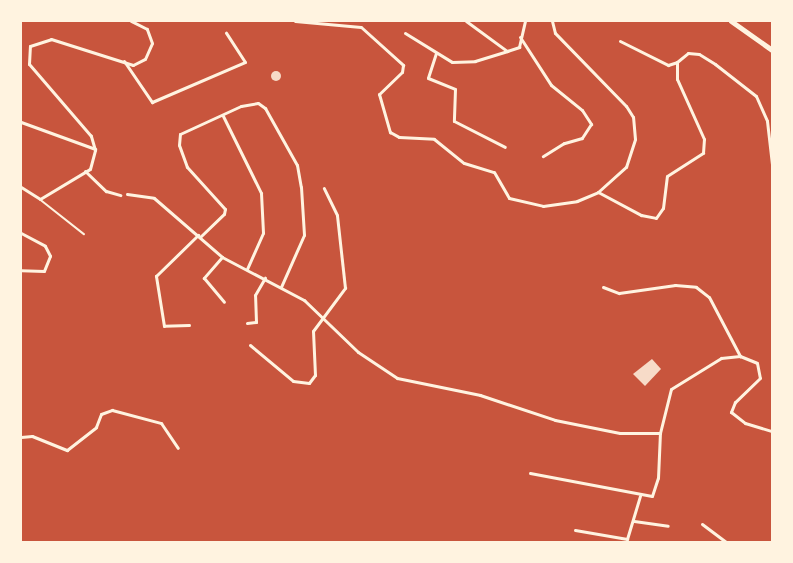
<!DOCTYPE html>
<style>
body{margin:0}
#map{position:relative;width:793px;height:563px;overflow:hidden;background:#c8553d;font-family:Jost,sans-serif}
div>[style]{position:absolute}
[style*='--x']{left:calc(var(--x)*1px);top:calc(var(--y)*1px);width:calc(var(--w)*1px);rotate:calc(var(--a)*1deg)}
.building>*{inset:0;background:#f7dbc8}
.round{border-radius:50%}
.service>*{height:1.5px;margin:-0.75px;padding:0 0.75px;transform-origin:0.75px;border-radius:0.75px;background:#fff3e0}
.minor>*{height:3px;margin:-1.5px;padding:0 1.5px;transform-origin:1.5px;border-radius:1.5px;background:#fff3e0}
.trunk>*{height:5px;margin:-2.5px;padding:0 2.5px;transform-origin:2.5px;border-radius:2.5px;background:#fff3e0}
span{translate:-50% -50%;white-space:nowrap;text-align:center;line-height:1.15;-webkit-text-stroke:6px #fff3e0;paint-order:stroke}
.frame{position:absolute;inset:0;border:22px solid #fff3e0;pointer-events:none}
</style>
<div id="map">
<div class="building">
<i class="round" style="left:271px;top:71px;width:10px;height:10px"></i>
<i style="clip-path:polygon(652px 359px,661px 369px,645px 386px,633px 374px)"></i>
</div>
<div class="service">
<i style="--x:41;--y:200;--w:55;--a:38.3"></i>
</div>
<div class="minor">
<i style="--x:295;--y:21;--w:66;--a:5.2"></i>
<i style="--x:361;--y:27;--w:57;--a:42.1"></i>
<i style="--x:403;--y:65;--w:7;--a:98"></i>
<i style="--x:402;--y:72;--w:32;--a:136"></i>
<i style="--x:379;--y:94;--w:40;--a:74"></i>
<i style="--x:390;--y:132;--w:10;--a:29"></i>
<i style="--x:399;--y:137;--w:35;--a:3"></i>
<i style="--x:434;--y:139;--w:38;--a:39"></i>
<i style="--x:464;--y:163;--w:31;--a:17"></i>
<i style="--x:494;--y:172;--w:30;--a:60"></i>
<i style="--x:509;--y:198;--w:35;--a:13"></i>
<i style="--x:543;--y:206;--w:34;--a:-8"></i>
<i style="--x:577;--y:201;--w:23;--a:-23"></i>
<i style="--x:598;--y:192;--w:38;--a:-42"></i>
<i style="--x:626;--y:167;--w:29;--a:-72"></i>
<i style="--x:635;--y:139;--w:22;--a:-95"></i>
<i style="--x:633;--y:117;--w:13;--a:-122"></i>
<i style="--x:626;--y:106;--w:102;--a:-134.2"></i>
<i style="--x:555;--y:33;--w:12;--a:-104"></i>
<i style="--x:466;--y:21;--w:51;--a:36.2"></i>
<i style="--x:507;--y:51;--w:13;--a:-18"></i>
<i style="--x:519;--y:47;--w:27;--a:-77"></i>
<i style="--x:405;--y:33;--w:55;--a:31.7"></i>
<i style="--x:452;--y:62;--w:23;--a:-2"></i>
<i style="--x:475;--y:61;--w:34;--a:-17"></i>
<i style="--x:520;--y:37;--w:57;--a:57.1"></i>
<i style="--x:551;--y:85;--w:40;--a:39"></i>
<i style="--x:582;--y:110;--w:17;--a:57"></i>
<i style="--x:591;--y:124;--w:17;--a:123"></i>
<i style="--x:582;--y:138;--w:19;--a:164"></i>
<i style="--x:564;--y:143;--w:25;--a:148"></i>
<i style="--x:620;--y:41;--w:54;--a:26.6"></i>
<i style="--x:668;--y:65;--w:9;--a:-18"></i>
<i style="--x:436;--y:53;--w:26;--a:108"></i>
<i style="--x:428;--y:78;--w:29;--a:22"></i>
<i style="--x:455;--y:89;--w:32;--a:92"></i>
<i style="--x:454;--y:121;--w:57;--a:27"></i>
<i style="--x:124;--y:61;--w:50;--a:55.7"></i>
<i style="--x:152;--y:102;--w:101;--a:-23.3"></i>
<i style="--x:245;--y:62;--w:35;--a:-123"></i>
<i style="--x:223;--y:116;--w:86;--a:63.7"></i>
<i style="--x:261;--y:193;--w:40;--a:87.1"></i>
<i style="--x:263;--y:233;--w:39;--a:114"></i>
<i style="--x:21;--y:122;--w:79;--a:20"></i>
<i style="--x:85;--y:171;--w:29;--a:44"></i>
<i style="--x:106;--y:191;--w:15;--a:16"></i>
<i style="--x:21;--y:187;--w:22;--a:32"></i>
<i style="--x:40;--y:199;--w:58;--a:-31"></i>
<i style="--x:90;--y:169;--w:20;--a:-75"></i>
<i style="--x:95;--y:150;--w:15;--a:-106"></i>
<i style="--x:91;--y:136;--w:95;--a:-130.7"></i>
<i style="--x:29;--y:64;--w:18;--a:-87"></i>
<i style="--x:30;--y:46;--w:22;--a:-18"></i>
<i style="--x:51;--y:39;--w:86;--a:17.6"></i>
<i style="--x:133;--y:65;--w:13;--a:-27"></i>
<i style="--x:145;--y:59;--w:17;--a:-66"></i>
<i style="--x:152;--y:43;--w:15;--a:-110"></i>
<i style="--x:147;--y:29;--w:18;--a:-153"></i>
<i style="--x:598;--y:192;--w:49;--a:28.1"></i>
<i style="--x:641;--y:215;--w:15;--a:11"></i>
<i style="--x:656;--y:218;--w:12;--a:-55"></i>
<i style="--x:663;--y:208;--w:32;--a:-83"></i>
<i style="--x:667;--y:176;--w:43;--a:-32.6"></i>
<i style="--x:703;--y:153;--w:14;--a:-86"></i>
<i style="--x:704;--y:139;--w:66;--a:-114.2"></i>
<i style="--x:677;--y:79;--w:17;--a:-90"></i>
<i style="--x:677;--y:62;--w:14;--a:-39"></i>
<i style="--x:688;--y:53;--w:11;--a:5"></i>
<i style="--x:699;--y:54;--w:19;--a:32"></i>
<i style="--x:715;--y:64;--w:52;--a:38"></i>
<i style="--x:756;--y:96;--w:27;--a:66"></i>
<i style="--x:767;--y:121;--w:43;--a:83.4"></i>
<i style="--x:127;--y:194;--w:27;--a:8"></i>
<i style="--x:154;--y:198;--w:90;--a:40.9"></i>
<i style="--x:222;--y:257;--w:93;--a:27.7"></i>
<i style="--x:304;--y:300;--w:75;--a:43.9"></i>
<i style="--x:358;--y:352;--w:47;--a:33.7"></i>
<i style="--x:397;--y:378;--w:85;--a:11.6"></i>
<i style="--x:480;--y:395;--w:79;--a:18.4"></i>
<i style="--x:555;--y:420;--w:66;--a:11.3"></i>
<i style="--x:620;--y:433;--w:40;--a:0"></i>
<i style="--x:21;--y:233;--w:27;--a:28"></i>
<i style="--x:45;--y:246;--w:11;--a:63"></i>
<i style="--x:50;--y:256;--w:16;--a:112"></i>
<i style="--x:44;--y:271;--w:23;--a:-178"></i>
<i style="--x:200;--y:237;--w:33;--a:-44"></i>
<i style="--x:224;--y:214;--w:5;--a:-79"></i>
<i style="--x:225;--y:209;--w:57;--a:-132.1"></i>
<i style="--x:187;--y:167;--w:23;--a:-110"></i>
<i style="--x:179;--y:145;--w:11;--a:-85"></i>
<i style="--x:180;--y:134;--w:67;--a:-24.7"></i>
<i style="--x:241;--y:106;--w:17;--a:-10"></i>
<i style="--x:258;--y:103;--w:9;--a:36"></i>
<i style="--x:265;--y:108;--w:65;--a:60.7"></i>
<i style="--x:297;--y:165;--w:22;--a:80"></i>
<i style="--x:301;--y:187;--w:48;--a:86.4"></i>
<i style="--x:304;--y:235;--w:57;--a:113.9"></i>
<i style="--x:222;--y:257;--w:28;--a:131"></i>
<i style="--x:204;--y:278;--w:31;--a:50"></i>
<i style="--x:603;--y:287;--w:17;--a:21"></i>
<i style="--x:619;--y:293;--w:57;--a:-8.1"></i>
<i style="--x:675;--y:285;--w:21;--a:5"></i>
<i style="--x:696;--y:287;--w:16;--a:38"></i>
<i style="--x:709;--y:297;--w:67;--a:62.3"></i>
<i style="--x:247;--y:323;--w:9;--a:-6"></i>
<i style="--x:256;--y:322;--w:27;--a:-92"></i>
<i style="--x:255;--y:295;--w:20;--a:-60"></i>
<i style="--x:189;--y:325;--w:25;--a:178"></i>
<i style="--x:164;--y:326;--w:51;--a:-99.1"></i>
<i style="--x:156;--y:276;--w:59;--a:-44.3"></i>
<i style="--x:250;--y:345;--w:56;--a:39.9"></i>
<i style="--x:293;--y:381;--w:16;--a:7"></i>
<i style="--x:309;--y:383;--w:10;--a:-53"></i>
<i style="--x:315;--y:375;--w:44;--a:-92.6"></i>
<i style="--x:313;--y:331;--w:54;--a:-53.3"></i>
<i style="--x:345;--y:288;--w:73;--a:-96.3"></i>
<i style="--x:337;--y:215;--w:30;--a:-116"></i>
<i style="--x:21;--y:437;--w:11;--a:-5"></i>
<i style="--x:32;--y:436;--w:38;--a:22"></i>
<i style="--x:67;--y:450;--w:37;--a:-38"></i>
<i style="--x:96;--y:427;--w:14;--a:-69"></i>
<i style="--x:101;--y:414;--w:12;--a:-20"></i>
<i style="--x:112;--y:410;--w:51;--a:14.9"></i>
<i style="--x:161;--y:423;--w:30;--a:56"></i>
<i style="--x:530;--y:473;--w:124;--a:10.7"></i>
<i style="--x:652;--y:496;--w:19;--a:-72"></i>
<i style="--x:658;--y:478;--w:45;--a:-87.5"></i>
<i style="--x:660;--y:433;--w:45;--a:-76"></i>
<i style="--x:671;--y:389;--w:59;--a:-31.8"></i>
<i style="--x:721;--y:358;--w:19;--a:-6"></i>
<i style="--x:740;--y:356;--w:18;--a:22"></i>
<i style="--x:757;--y:363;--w:15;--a:79"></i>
<i style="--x:760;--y:378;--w:35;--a:136"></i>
<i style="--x:735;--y:402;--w:11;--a:112"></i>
<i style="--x:731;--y:412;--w:18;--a:38"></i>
<i style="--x:745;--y:423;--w:28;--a:17"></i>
<i style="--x:634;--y:521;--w:34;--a:8"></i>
<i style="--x:702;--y:524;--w:30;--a:37"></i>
<i style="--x:575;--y:530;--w:53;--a:9.8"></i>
<i style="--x:627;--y:539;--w:45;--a:-73.2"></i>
</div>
<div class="trunk">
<i style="--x:731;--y:21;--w:50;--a:35.3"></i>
</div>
<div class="frame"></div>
</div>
